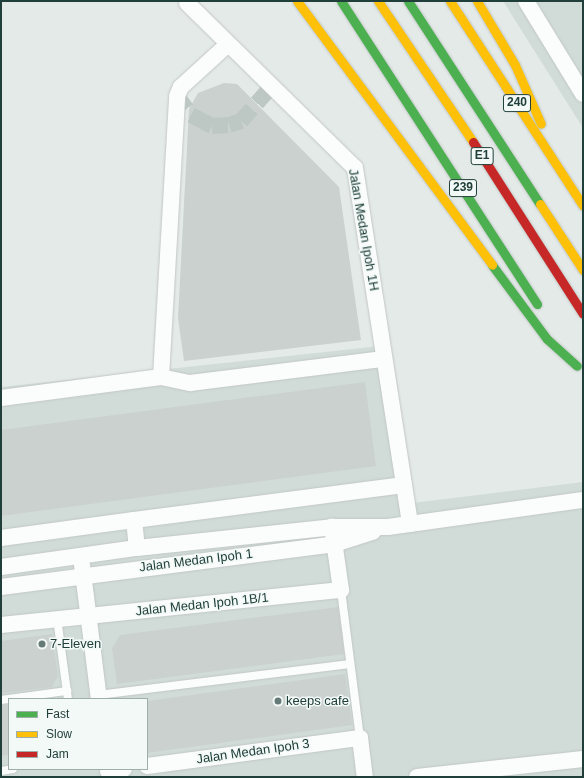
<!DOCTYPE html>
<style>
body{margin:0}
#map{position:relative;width:584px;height:778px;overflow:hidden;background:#e4eae8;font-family:Helvetica,sans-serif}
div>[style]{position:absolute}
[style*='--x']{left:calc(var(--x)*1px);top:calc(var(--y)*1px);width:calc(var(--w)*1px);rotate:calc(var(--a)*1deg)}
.built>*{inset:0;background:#d1dcd8}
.building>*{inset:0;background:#cbd1cf}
.street-tunnel>*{height:16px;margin-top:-8px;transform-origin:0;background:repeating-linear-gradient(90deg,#bdc8c5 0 16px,transparent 0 24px)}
.roads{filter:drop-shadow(0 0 1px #c1c7c5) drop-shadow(0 0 1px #c1c7c5)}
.lane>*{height:8px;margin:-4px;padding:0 4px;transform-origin:4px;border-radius:4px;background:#fbfcfc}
.street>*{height:16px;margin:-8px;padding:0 8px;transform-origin:8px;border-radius:8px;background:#fbfcfc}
.fast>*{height:9px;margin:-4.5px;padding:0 4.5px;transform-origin:4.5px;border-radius:4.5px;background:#4caf50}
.slow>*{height:9px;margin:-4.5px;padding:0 4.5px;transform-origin:4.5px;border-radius:4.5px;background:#ffc107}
.jam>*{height:9px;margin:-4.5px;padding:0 4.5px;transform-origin:4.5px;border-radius:4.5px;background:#c62828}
.dots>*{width:11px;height:11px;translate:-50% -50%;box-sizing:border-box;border:2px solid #f2f9f6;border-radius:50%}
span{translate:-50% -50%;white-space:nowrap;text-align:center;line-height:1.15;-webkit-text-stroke:3px #f2f9f6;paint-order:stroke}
.shield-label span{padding:1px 3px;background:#f2f9f6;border:1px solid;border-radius:3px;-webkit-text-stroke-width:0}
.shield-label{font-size:12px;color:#203f3a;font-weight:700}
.street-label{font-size:13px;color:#203f3a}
.poi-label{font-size:13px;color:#203f3a}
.left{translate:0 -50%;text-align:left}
.frame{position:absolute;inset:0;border:2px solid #203f3a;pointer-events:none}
.legend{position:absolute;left:8px;top:698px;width:140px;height:72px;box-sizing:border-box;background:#f2f9f6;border:1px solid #9eafab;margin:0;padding:5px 7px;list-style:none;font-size:12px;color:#203f3a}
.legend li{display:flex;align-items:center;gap:8px;height:20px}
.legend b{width:20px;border:1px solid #9eafab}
</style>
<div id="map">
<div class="built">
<i style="clip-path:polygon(503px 1px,583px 1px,583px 128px)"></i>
<i style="clip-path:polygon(evenodd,389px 345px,413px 503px,583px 482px,583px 777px,1px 777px,1px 383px,2px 387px,389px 345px,9px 699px,147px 699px,147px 769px,9px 769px,9px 699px)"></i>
</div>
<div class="building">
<i style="clip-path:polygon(224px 83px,237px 84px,339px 187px,361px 340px,184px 361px,178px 318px,189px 109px,198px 93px)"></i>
<i style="clip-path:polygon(365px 382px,376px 466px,1px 516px,1px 430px)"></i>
<i style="clip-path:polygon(338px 607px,344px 654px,117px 684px,112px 648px,120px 635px)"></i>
<i style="clip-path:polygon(52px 634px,58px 676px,52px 687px,1px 693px,1px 641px)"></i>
<i style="clip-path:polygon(345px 674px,352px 725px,147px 753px,147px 701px)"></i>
<i style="clip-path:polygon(9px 705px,9px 755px,1px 756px,1px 706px)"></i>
</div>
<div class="street-tunnel">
<i style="--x:177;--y:96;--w:24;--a:54"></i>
<i style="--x:191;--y:115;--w:15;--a:28"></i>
<i style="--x:204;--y:122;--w:9;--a:27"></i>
<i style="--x:212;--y:126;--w:17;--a:-3"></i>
<i style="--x:229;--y:125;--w:13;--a:-18"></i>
<i style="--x:241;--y:121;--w:45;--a:-48.6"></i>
</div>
<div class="roads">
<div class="lane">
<i style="--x:341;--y:590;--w:149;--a:82.7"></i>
<i style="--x:57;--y:618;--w:82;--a:82.3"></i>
<i style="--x:98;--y:695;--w:254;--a:-7"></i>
<i style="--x:1;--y:700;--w:67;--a:-7.8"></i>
<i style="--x:1;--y:771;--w:12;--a:-9"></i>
</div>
<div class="street">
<i style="--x:526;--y:1;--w:109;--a:58.5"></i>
<i style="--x:187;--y:3;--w:235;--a:44.5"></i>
<i style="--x:355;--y:168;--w:360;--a:81.2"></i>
<i style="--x:161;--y:377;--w:281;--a:-86.7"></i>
<i style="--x:177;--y:96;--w:10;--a:-66"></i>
<i style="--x:181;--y:87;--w:62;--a:-42.4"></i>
<i style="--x:1;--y:398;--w:161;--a:-7.5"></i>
<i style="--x:161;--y:377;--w:30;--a:12"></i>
<i style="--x:190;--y:383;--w:195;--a:-7.1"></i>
<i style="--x:134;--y:520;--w:272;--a:-7.4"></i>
<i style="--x:1;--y:538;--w:134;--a:-7.7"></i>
<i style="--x:134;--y:520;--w:28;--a:84"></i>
<i style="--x:82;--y:565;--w:135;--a:82.8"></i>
<i style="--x:1;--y:567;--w:137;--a:-8"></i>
<i style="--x:137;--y:548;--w:196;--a:-6.1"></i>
<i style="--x:332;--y:527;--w:56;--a:0"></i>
<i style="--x:388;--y:527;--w:197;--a:-7.9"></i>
<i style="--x:1;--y:587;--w:337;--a:-7.3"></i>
<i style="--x:335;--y:544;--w:40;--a:-18"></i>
<i style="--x:1;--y:625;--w:342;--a:-5.9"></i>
<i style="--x:341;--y:590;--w:64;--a:-98.1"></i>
<i style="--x:147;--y:766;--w:215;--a:-7.5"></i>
<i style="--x:360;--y:738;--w:39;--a:83"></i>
<i style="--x:108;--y:771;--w:16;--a:-7"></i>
<i style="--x:417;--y:777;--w:167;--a:-6.2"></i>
</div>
<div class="fast">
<i style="--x:341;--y:1;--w:361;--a:57.1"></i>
<i style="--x:408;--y:1;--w:242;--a:57"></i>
<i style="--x:492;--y:265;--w:92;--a:53.4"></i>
<i style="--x:547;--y:339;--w:40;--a:42"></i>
</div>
<div class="slow">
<i style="--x:297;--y:1;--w:328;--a:53.5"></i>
<i style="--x:378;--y:1;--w:170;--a:56"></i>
<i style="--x:450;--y:1;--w:244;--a:57"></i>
<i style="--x:477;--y:1;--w:74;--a:59.3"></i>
<i style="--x:515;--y:65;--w:64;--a:66.2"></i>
<i style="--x:540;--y:204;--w:79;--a:56.9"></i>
</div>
<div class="jam">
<i style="--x:473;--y:142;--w:204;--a:57.4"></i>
</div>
</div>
<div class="dots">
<i style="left:42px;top:644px;background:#657b77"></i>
<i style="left:278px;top:701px;background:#657b77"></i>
</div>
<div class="shield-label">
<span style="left:517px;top:103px">240</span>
<span style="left:482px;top:156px">E1</span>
<span style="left:463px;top:188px">239</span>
</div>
<div class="street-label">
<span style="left:363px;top:230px;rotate:80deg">Jalan Medan Ipoh 1H</span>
<span style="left:196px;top:561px;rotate:-7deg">Jalan Medan Ipoh 1</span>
<span style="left:202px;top:605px;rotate:-6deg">Jalan Medan Ipoh 1B/1</span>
<span style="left:253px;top:752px;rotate:-8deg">Jalan Medan Ipoh 3</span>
</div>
<div class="poi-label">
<span class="left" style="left:50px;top:644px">7-Eleven</span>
<span class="left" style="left:286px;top:701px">keeps cafe</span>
</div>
<div class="frame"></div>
<ul class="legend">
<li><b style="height:5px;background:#4caf50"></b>Fast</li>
<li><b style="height:5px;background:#ffc107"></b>Slow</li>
<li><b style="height:5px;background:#c62828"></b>Jam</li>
</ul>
</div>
